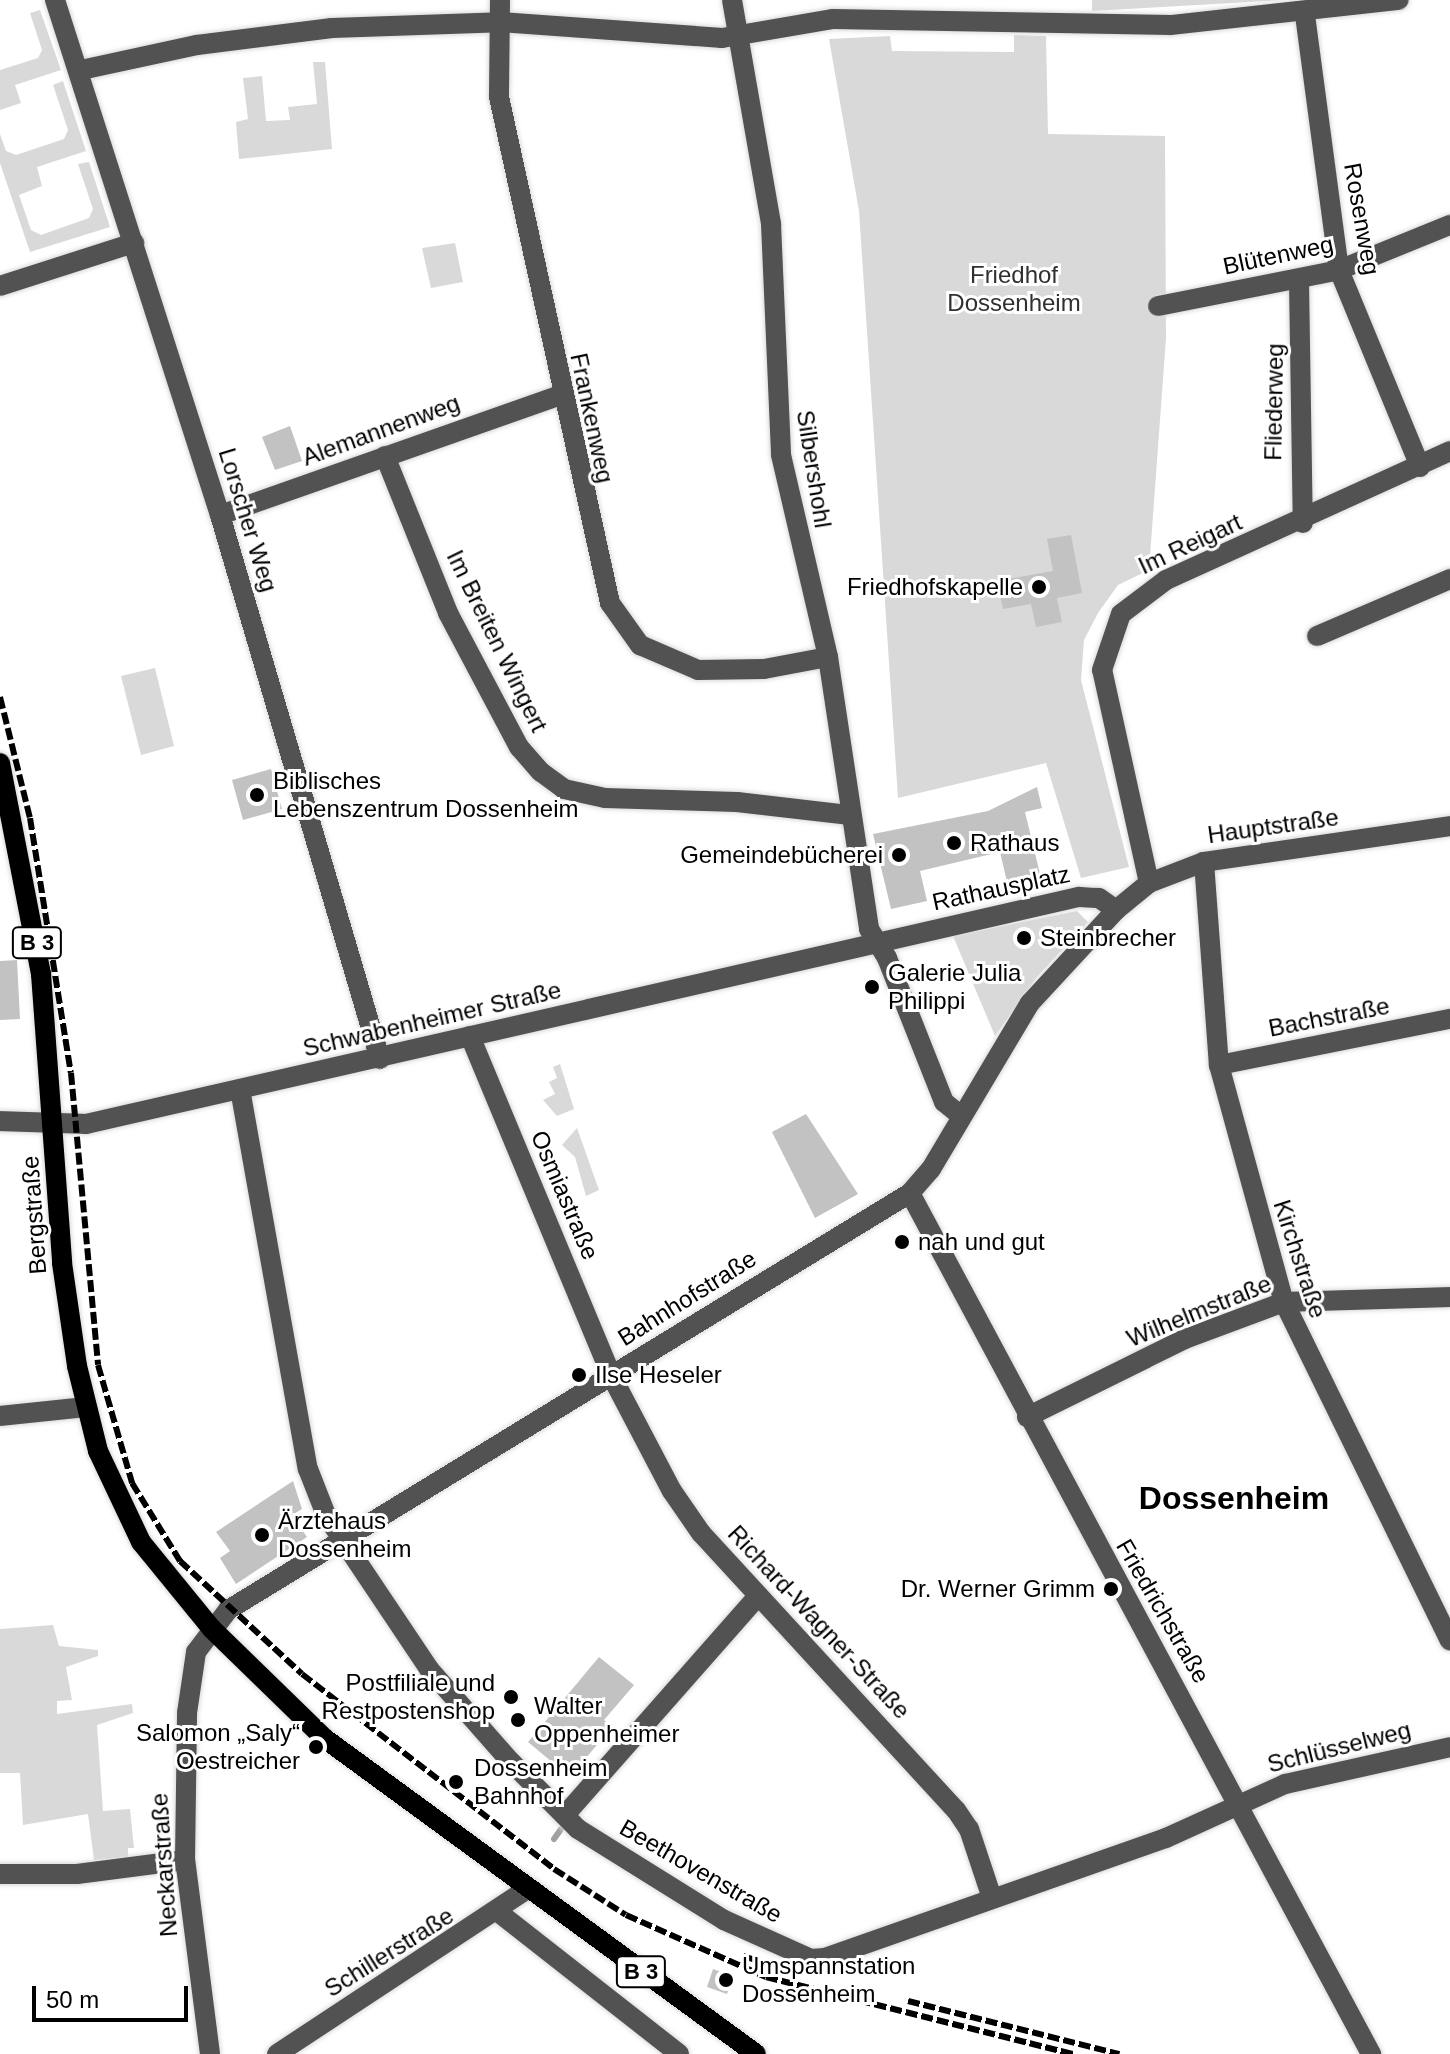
<!DOCTYPE html>
<meta charset="utf-8">
<style>
body{margin:0}
#map{position:relative;width:1450px;height:2054px;overflow:hidden;background:#fff;font-family:Arial,sans-serif}
div>[style]{position:absolute}
[style*='--x']{left:calc(var(--x)*1px);top:calc(var(--y)*1px);width:calc(var(--w)*1px);rotate:calc(var(--a)*1deg)}
.green>*{inset:0;background:#d9d9d9}
.stream>*{height:6px;margin:-3px;padding:0 3px;transform-origin:3px;border-radius:3px;background:#a0a0a0}
.building>*{inset:0;background:#c2c2c2}
.roads{filter:drop-shadow(0 0 2px #dbdbdb) drop-shadow(0 0 2px #dbdbdb)}
.minor>*{height:20px;margin:-10px;padding:0 10px;transform-origin:10px;border-radius:10px;background:#525252}
.major>*{height:20px;margin:-10px;padding:0 10px;transform-origin:10px;border-radius:10px;background:#000}
.rail>*{height:6px;margin-top:-3px;transform-origin:0;background:repeating-linear-gradient(90deg,#000 0 12px,transparent 0 16px)}
.dots>*{width:22px;height:22px;translate:-50% -50%;box-sizing:border-box;border:4px solid #fff;border-radius:50%}
span{translate:-50% -50%;white-space:nowrap;text-align:center;line-height:1.15;-webkit-text-stroke:6px #fff;paint-order:stroke}
.shield-label span{padding:2px 6px;background:#fff;border:2px solid;border-radius:6px;-webkit-text-stroke-width:0}
.shield-label{font-size:22px;color:#000;font-weight:700}
.street-label{font-size:24px;color:#000}
.park-label{font-size:24px;color:#303030}
.poi-label{font-size:24px;color:#000}
.right{translate:-100% -50%;text-align:right}
.left{translate:0 -50%;text-align:left}
.district-label{font-size:32px;color:#000;font-weight:700}
.scale{position:absolute;left:32px;top:1986px;width:156px;height:36px;box-sizing:border-box;border:4px solid #000;border-top:0;padding-left:10px;font-size:24px;line-height:28px;white-space:nowrap;color:#000;-webkit-text-stroke:6px #fff;paint-order:stroke}
</style>
<div id="map">
<div class="green">
<i style="clip-path:polygon(1092px 0,1284px 0,1092px 11px)"></i>
<i style="clip-path:polygon(40px 10px,61px 70px,15px 85px,21px 103px,0 110px,0 70px,38px 58px,42px 50px,30px 13px)"></i>
<i style="clip-path:polygon(1014px 35px,1046px 36px,1048px 134px,1165px 136px,1166px 338px,1149px 570px,1118px 585px,1098px 613px,1084px 640px,1081px 680px,1129px 867px,1081px 878px,1046px 763px,898px 798px,859px 211px,829px 39px,890px 36px,892px 51px,1014px 52px)"></i>
<i style="clip-path:polygon(313px 62px,325px 62px,332px 149px,239px 159px,236px 122px,248px 119px,243px 78px,262px 76px,266px 121px,290px 120px,288px 107px,317px 104px)"></i>
<i style="clip-path:polygon(63px 81px,86px 151px,37px 167px,42px 186px,19px 195px,31px 230px,41px 235px,89px 218px,93px 209px,78px 164px,89px 162px,110px 227px,30px 252px,0 163px,0 134px,6px 151px,16px 155px,64px 139px,68px 130px,53px 85px)"></i>
<i style="clip-path:polygon(455px 243px,463px 282px,431px 288px,422px 248px)"></i>
<i style="clip-path:polygon(155px 668px,174px 746px,141px 755px,121px 676px)"></i>
<i style="clip-path:polygon(1077px 911px,1088px 922px,1036px 978px,995px 1036px,953px 936px)"></i>
<i style="clip-path:polygon(560px 1064px,574px 1109px,557px 1116px,543px 1100px,555px 1094px,549px 1082px,557px 1078px,553px 1067px)"></i>
<i style="clip-path:polygon(577px 1128px,599px 1190px,586px 1196px,575px 1157px,562px 1145px)"></i>
<i style="clip-path:polygon(53px 1625px,59px 1646px,98px 1650px,98px 1656px,66px 1667px,72px 1700px,57px 1701px,57px 1714px,132px 1704px,133px 1713px,97px 1725px,103px 1811px,130px 1809px,134px 1848px,128px 1848px,128px 1857px,94px 1860px,88px 1814px,23px 1825px,20px 1773px,0 1773px,0 1629px)"></i>
</div>
<div class="stream">
<i style="--x:554;--y:1839;--w:12;--a:-55"></i>
</div>
<div class="building">
<i style="clip-path:polygon(290px 426px,302px 461px,275px 470px,262px 437px)"></i>
<i style="clip-path:polygon(1071px 535px,1082px 593px,1057px 598px,1062px 622px,1036px 627px,1031px 604px,1003px 609px,997px 581px,1053px 571px,1047px 539px)"></i>
<i style="clip-path:polygon(271px 769px,282px 809px,243px 820px,232px 780px)"></i>
<i style="clip-path:polygon(1037px 787px,1042px 808px,1025px 812px,1041px 878px,1008px 886px,1000px 852px,920px 871px,927px 901px,891px 909px,873px 834px,988px 811px)"></i>
<i style="clip-path:polygon(17px 960px,20px 1019px,0 1020px,0 961px)"></i>
<i style="clip-path:polygon(806px 1114px,858px 1194px,815px 1218px,772px 1132px)"></i>
<i style="clip-path:polygon(293px 1481px,302px 1509px,292px 1515px,307px 1537px,236px 1584px,220px 1558px,230px 1551px,216px 1532px)"></i>
<i style="clip-path:polygon(599px 1657px,634px 1685px,604px 1720px,612px 1727px,570px 1777px,528px 1742px)"></i>
<i style="clip-path:polygon(713px 1969px,733px 1976px,727px 1994px,707px 1987px)"></i>
</div>
<div class="roads">
<div class="minor">
<i style="--x:55;--y:0;--w:541;--a:72.24"></i>
<i style="--x:220;--y:515;--w:567;--a:73.61"></i>
<i style="--x:500;--y:0;--w:97;--a:90.6"></i>
<i style="--x:499;--y:97;--w:518;--a:77.63"></i>
<i style="--x:610;--y:603;--w:52;--a:54.5"></i>
<i style="--x:640;--y:645;--w:63;--a:23.3"></i>
<i style="--x:698;--y:670;--w:66;--a:-0.9"></i>
<i style="--x:764;--y:669;--w:65;--a:-10.6"></i>
<i style="--x:732;--y:0;--w:227;--a:80.1"></i>
<i style="--x:771;--y:224;--w:231;--a:87.5"></i>
<i style="--x:781;--y:455;--w:207;--a:76.9"></i>
<i style="--x:828;--y:657;--w:275;--a:81.4"></i>
<i style="--x:869;--y:929;--w:34;--a:58"></i>
<i style="--x:887;--y:958;--w:155;--a:68.4"></i>
<i style="--x:944;--y:1102;--w:19;--a:39"></i>
<i style="--x:1305;--y:15;--w:257;--a:82.4"></i>
<i style="--x:1339;--y:270;--w:213;--a:67.6"></i>
<i style="--x:81;--y:70;--w:119;--a:-12.2"></i>
<i style="--x:197;--y:45;--w:136;--a:-7.2"></i>
<i style="--x:332;--y:28;--w:168;--a:-2"></i>
<i style="--x:500;--y:22;--w:223;--a:4.1"></i>
<i style="--x:722;--y:38;--w:113;--a:-9.7"></i>
<i style="--x:833;--y:19;--w:338;--a:1"></i>
<i style="--x:1171;--y:25;--w:229;--a:-6.3"></i>
<i style="--x:1299;--y:281;--w:242;--a:89.1"></i>
<i style="--x:0;--y:286;--w:141;--a:-17.8"></i>
<i style="--x:1158;--y:306;--w:185;--a:-11.2"></i>
<i style="--x:1339;--y:270;--w:120;--a:-22.1"></i>
<i style="--x:385;--y:456;--w:169;--a:68.1"></i>
<i style="--x:448;--y:613;--w:152;--a:62.1"></i>
<i style="--x:519;--y:747;--w:33;--a:49"></i>
<i style="--x:541;--y:772;--w:29;--a:36"></i>
<i style="--x:564;--y:789;--w:42;--a:12.4"></i>
<i style="--x:605;--y:798;--w:132;--a:1.7"></i>
<i style="--x:737;--y:802;--w:114;--a:6.6"></i>
<i style="--x:220;--y:515;--w:361;--a:-19.4"></i>
<i style="--x:1317;--y:636;--w:145;--a:-23.2"></i>
<i style="--x:1204;--y:862;--w:204;--a:85.8"></i>
<i style="--x:1219;--y:1065;--w:246;--a:74.7"></i>
<i style="--x:1284;--y:1302;--w:377;--a:63.9"></i>
<i style="--x:1149;--y:883;--w:218;--a:-102.4"></i>
<i style="--x:1102;--y:670;--w:59;--a:-71.3"></i>
<i style="--x:1121;--y:614;--w:56;--a:-37.1"></i>
<i style="--x:1166;--y:580;--w:312;--a:-24.4"></i>
<i style="--x:470;--y:1036;--w:367;--a:67.4"></i>
<i style="--x:611;--y:1375;--w:131;--a:62.3"></i>
<i style="--x:672;--y:1491;--w:51;--a:55.4"></i>
<i style="--x:701;--y:1533;--w:377;--a:47.4"></i>
<i style="--x:956;--y:1810;--w:23;--a:56"></i>
<i style="--x:969;--y:1829;--w:73;--a:71.6"></i>
<i style="--x:1219;--y:1065;--w:236;--a:-11.3"></i>
<i style="--x:240;--y:1089;--w:386;--a:79.9"></i>
<i style="--x:308;--y:1469;--w:49;--a:68.6"></i>
<i style="--x:326;--y:1515;--w:185;--a:56.2"></i>
<i style="--x:429;--y:1669;--w:125;--a:48.6"></i>
<i style="--x:512;--y:1763;--w:93;--a:45"></i>
<i style="--x:578;--y:1829;--w:172;--a:31.9"></i>
<i style="--x:724;--y:1920;--w:95;--a:24.1"></i>
<i style="--x:811;--y:1959;--w:14;--a:-4"></i>
<i style="--x:825;--y:1958;--w:361;--a:-19.4"></i>
<i style="--x:1166;--y:1838;--w:131;--a:-24.4"></i>
<i style="--x:1285;--y:1784;--w:169;--a:-12.6"></i>
<i style="--x:0;--y:1121;--w:86;--a:2"></i>
<i style="--x:86;--y:1124;--w:1019;--a:-12.88"></i>
<i style="--x:1079;--y:897;--w:20;--a:3"></i>
<i style="--x:1099;--y:898;--w:21;--a:35"></i>
<i style="--x:910;--y:1193;--w:977;--a:61.83"></i>
<i style="--x:0;--y:1416;--w:86;--a:-6"></i>
<i style="--x:1027;--y:1417;--w:176;--a:-26.3"></i>
<i style="--x:1185;--y:1339;--w:106;--a:-20.5"></i>
<i style="--x:1284;--y:1302;--w:166;--a:-1.7"></i>
<i style="--x:565;--y:1815;--w:292;--a:-48.6"></i>
<i style="--x:0;--y:1874;--w:77;--a:0"></i>
<i style="--x:77;--y:1874;--w:109;--a:-7.4"></i>
<i style="--x:498;--y:1912;--w:230;--a:38.1"></i>
<i style="--x:210;--y:2054;--w:196;--a:-97.3"></i>
<i style="--x:185;--y:1860;--w:147;--a:-89.2"></i>
<i style="--x:187;--y:1713;--w:62;--a:-81.6"></i>
<i style="--x:196;--y:1652;--w:53;--a:-52.7"></i>
<i style="--x:228;--y:1610;--w:799;--a:-31.44"></i>
<i style="--x:910;--y:1193;--w:32;--a:-49"></i>
<i style="--x:931;--y:1169;--w:193;--a:-59.2"></i>
<i style="--x:1030;--y:1003;--w:127;--a:-47.2"></i>
<i style="--x:1116;--y:910;--w:43;--a:-39.3"></i>
<i style="--x:1149;--y:883;--w:59;--a:-20.9"></i>
<i style="--x:1204;--y:862;--w:249;--a:-8.3"></i>
<i style="--x:277;--y:2054;--w:300;--a:-33.4"></i>
</div>
<div class="major">
<i style="--x:0;--y:763;--w:215;--a:79"></i>
<i style="--x:41;--y:974;--w:290;--a:85.8"></i>
<i style="--x:62;--y:1263;--w:104;--a:81.7"></i>
<i style="--x:77;--y:1366;--w:88;--a:76.1"></i>
<i style="--x:98;--y:1451;--w:101;--a:64.7"></i>
<i style="--x:141;--y:1542;--w:112;--a:50.8"></i>
<i style="--x:212;--y:1629;--w:156;--a:44.2"></i>
<i style="--x:324;--y:1738;--w:535;--a:36.18"></i>
</div>
</div>
<div class="rail">
<i style="--x:0;--y:697;--w:125;--a:76.1"></i>
<i style="--x:30;--y:818;--w:258;--a:80.9"></i>
<i style="--x:71;--y:1073;--w:293;--a:84.7"></i>
<i style="--x:98;--y:1365;--w:123;--a:73.9"></i>
<i style="--x:132;--y:1483;--w:92;--a:58.4"></i>
<i style="--x:180;--y:1561;--w:166;--a:42.8"></i>
<i style="--x:302;--y:1674;--w:319;--a:37.7"></i>
<i style="--x:554;--y:1869;--w:85;--a:32.6"></i>
<i style="--x:626;--y:1915;--w:153;--a:23.9"></i>
<i style="--x:766;--y:1977;--w:317;--a:14.1"></i>
<i style="--x:743;--y:1956;--w:56;--a:17.8"></i>
<i style="--x:908;--y:2001;--w:218;--a:14.1"></i>
</div>
<div class="dots">
<i style="left:1039px;top:587px;background:#000"></i>
<i style="left:257px;top:795px;background:#000"></i>
<i style="left:954px;top:843px;background:#000"></i>
<i style="left:899px;top:855px;background:#000"></i>
<i style="left:1024px;top:938px;background:#000"></i>
<i style="left:872px;top:987px;background:#000"></i>
<i style="left:902px;top:1242px;background:#000"></i>
<i style="left:579px;top:1375px;background:#000"></i>
<i style="left:262px;top:1535px;background:#000"></i>
<i style="left:1111px;top:1589px;background:#000"></i>
<i style="left:511px;top:1697px;background:#000"></i>
<i style="left:518px;top:1720px;background:#000"></i>
<i style="left:316px;top:1747px;background:#000"></i>
<i style="left:456px;top:1782px;background:#000"></i>
<i style="left:726px;top:1980px;background:#000"></i>
</div>
<div class="shield-label">
<span style="left:37px;top:943px">B 3</span>
<span style="left:641px;top:1972px">B 3</span>
</div>
<div class="street-label">
<span style="left:1362px;top:219px;rotate:80deg">Rosenweg</span>
<span style="left:1278px;top:255px;rotate:-12deg">Blütenweg</span>
<span style="left:1274px;top:402px;rotate:-89deg">Fliederweg</span>
<span style="left:592px;top:418px;rotate:78deg">Frankenweg</span>
<span style="left:381px;top:430px;rotate:-20deg">Alemannenweg</span>
<span style="left:814px;top:469px;rotate:81deg">Silbershohl</span>
<span style="left:248px;top:520px;rotate:73deg">Lorscher Weg</span>
<span style="left:1190px;top:544px;rotate:-25deg">Im Reigart</span>
<span style="left:497px;top:641px;rotate:64deg">Im Breiten Wingert</span>
<span style="left:1273px;top:826px;rotate:-8deg">Hauptstraße</span>
<span style="left:1001px;top:888px;rotate:-12deg">Rathausplatz</span>
<span style="left:1329px;top:1017px;rotate:-11deg">Bachstraße</span>
<span style="left:432px;top:1019px;rotate:-13deg">Schwabenheimer Straße</span>
<span style="left:565px;top:1195px;rotate:67deg">Osmiastraße</span>
<span style="left:34px;top:1215px;rotate:-94deg">Bergstraße</span>
<span style="left:1300px;top:1259px;rotate:72deg">Kirchstraße</span>
<span style="left:687px;top:1298px;rotate:-32deg">Bahnhofstraße</span>
<span style="left:1199px;top:1311px;rotate:-22deg">Wilhelmstraße</span>
<span style="left:1163px;top:1611px;rotate:60deg">Friedrichstraße</span>
<span style="left:819px;top:1622px;rotate:47deg">Richard-Wagner-Straße</span>
<span style="left:1339px;top:1747px;rotate:-14deg">Schlüsselweg</span>
<span style="left:164px;top:1865px;rotate:-94deg">Neckarstraße</span>
<span style="left:701px;top:1871px;rotate:30deg">Beethovenstraße</span>
<span style="left:389px;top:1952px;rotate:-32deg">Schillerstraße</span>
</div>
<div class="park-label">
<span style="left:1014px;top:289px">Friedhof<br>Dossenheim</span>
</div>
<div class="poi-label">
<span class="right" style="left:1023px;top:587px">Friedhofskapelle</span>
<span class="left" style="left:273px;top:795px">Biblisches<br>Lebenszentrum Dossenheim</span>
<span class="left" style="left:970px;top:843px">Rathaus</span>
<span class="right" style="left:883px;top:855px">Gemeindebücherei</span>
<span class="left" style="left:1040px;top:938px">Steinbrecher</span>
<span class="left" style="left:888px;top:987px">Galerie Julia<br>Philippi</span>
<span class="left" style="left:918px;top:1242px">nah und gut</span>
<span class="left" style="left:595px;top:1375px">Ilse Heseler</span>
<span class="left" style="left:278px;top:1535px">Ärztehaus<br>Dossenheim</span>
<span class="right" style="left:1095px;top:1589px">Dr. Werner Grimm</span>
<span class="right" style="left:495px;top:1697px">Postfiliale und<br>Restpostenshop</span>
<span class="left" style="left:534px;top:1720px">Walter<br>Oppenheimer</span>
<span class="right" style="left:300px;top:1747px">Salomon „Saly“<br>Oestreicher</span>
<span class="left" style="left:474px;top:1782px">Dossenheim<br>Bahnhof</span>
<span class="left" style="left:742px;top:1980px">Umspannstation<br>Dossenheim</span>
</div>
<div class="district-label">
<span style="left:1234px;top:1498px">Dossenheim</span>
</div>
<div class="scale">50 m</div>
</div>
